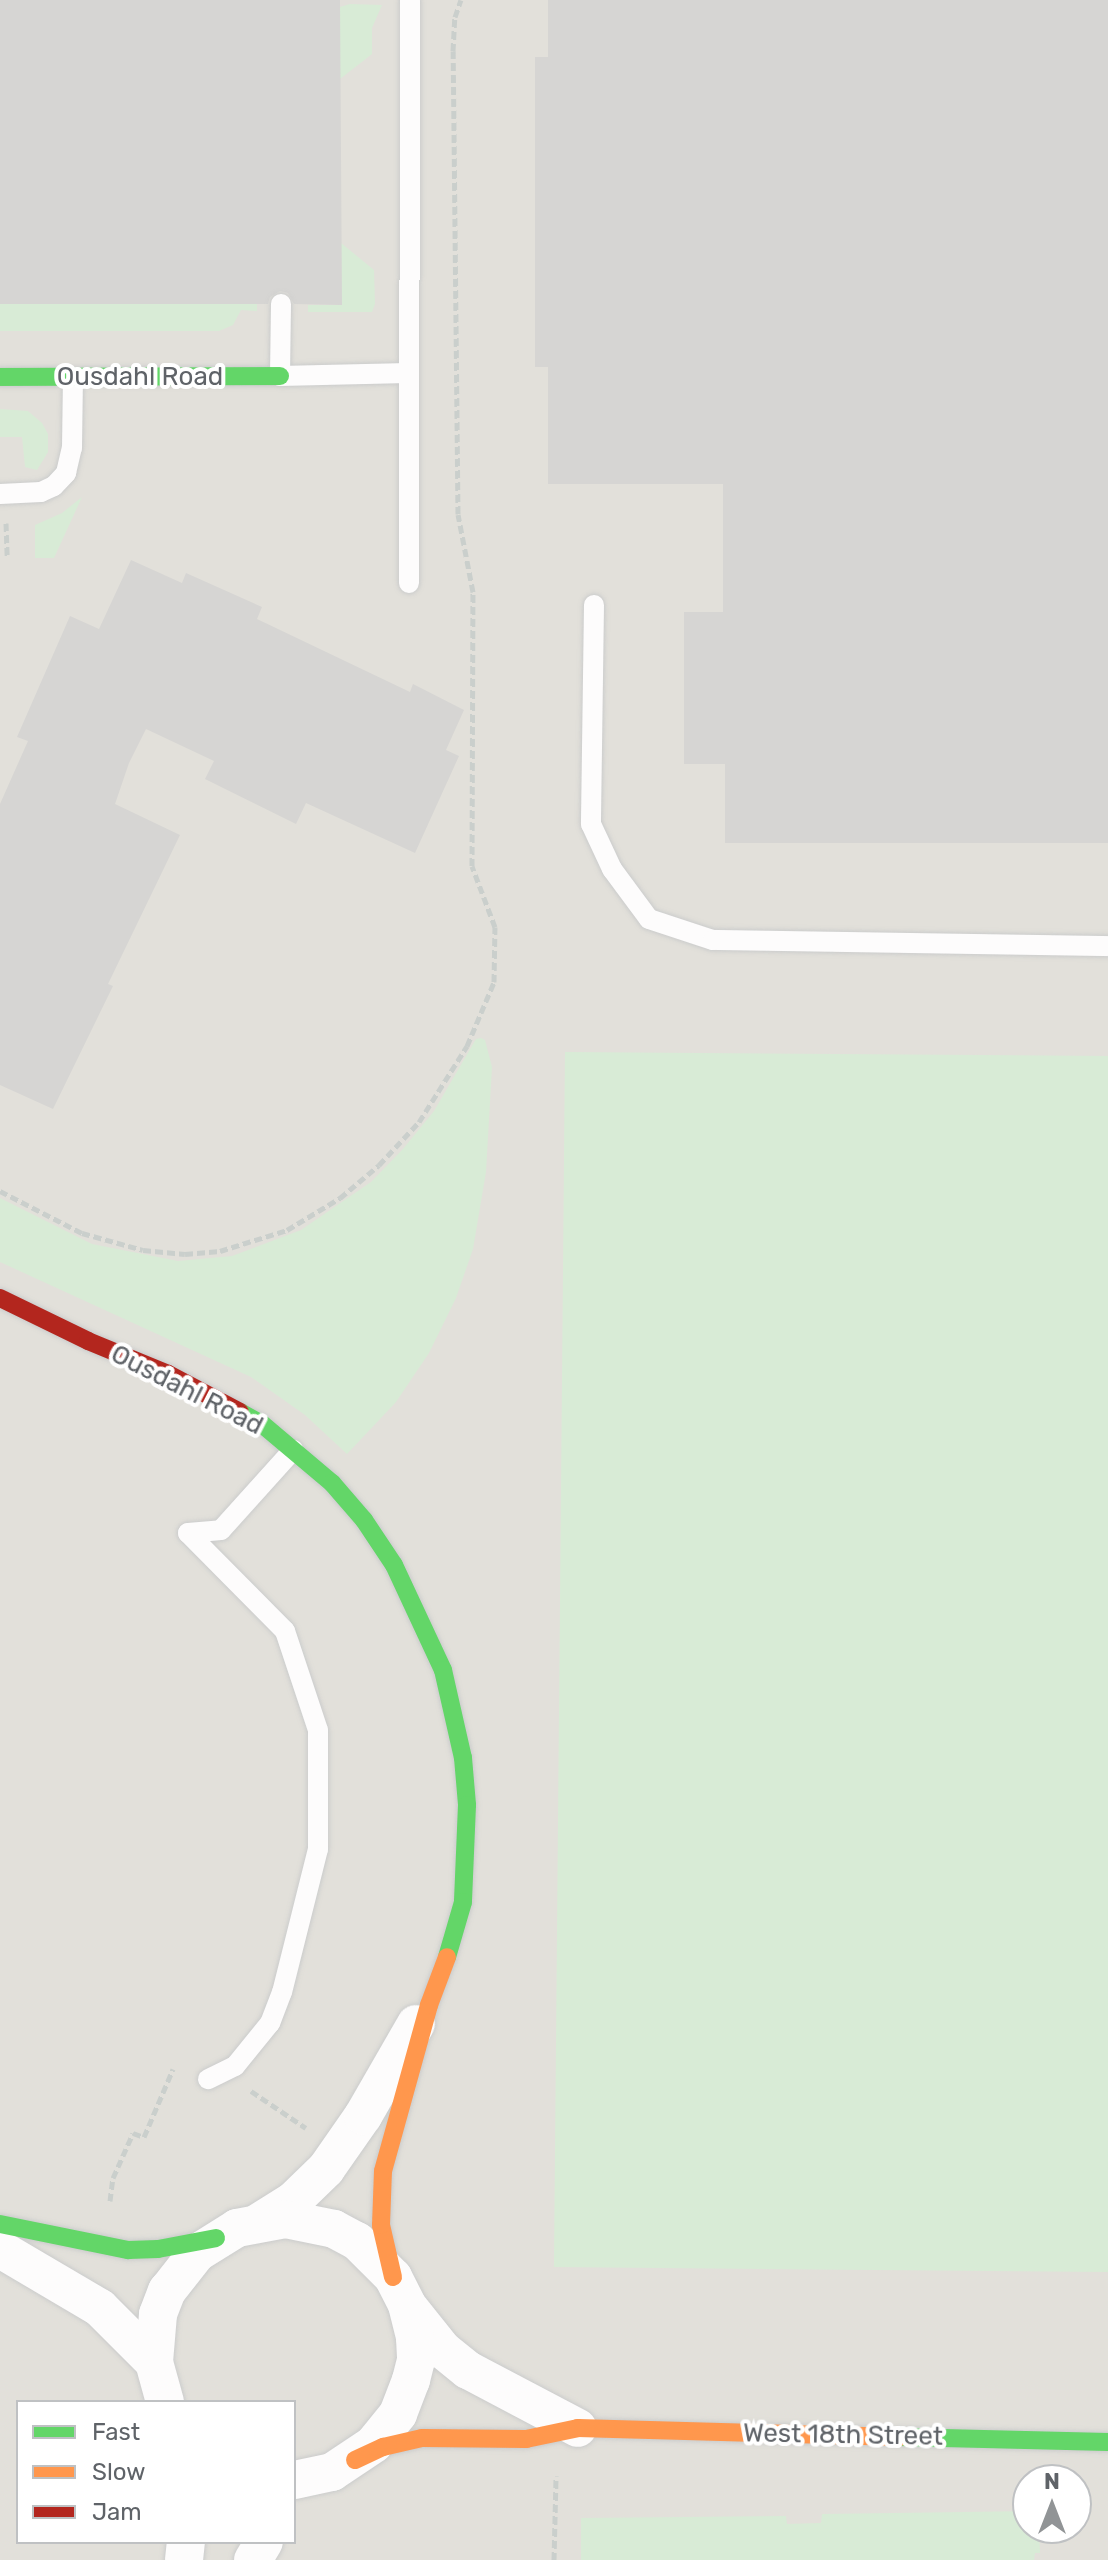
<!DOCTYPE html>
<style>
body{margin:0}
#map{position:relative;width:1108px;height:2560px;overflow:hidden;background:#efeeea;font-family:Rubik,sans-serif}
div>[style]{position:absolute}
[style*='--x']{left:calc(var(--x)*1px);top:calc(var(--y)*1px);width:calc(var(--w)*1px);rotate:calc(var(--a)*1deg)}
.education>*{inset:0;background:#e2e0da}
.green>*{inset:0;background:#d8ebd6}
.building>*{inset:0;background:#d6d5d3}
.path>*{height:5px;margin-top:-2.5px;transform-origin:0;background:repeating-linear-gradient(90deg,#cacfcc 0 8px,transparent 0 12px)}
.roads{filter:drop-shadow(0 0 2px #cbcccc) drop-shadow(0 0 2px #cbcccc)}
.lane>*{height:20px;margin:-10px;padding:0 10px;transform-origin:10px;border-radius:10px;background:#fdfcfc}
.street>*{height:38px;margin:-19px;padding:0 19px;transform-origin:19px;border-radius:19px;background:#fdfcfc}
.fast>*{height:18px;margin:-9px;padding:0 9px;transform-origin:9px;border-radius:9px;background:#63d668}
.slow>*{height:18px;margin:-9px;padding:0 9px;transform-origin:9px;border-radius:9px;background:#ff974d}
.jam>*{height:18px;margin:-9px;padding:0 9px;transform-origin:9px;border-radius:9px;background:#b3261e}
span{translate:-50% -50%;white-space:nowrap;text-align:center;line-height:1.15;-webkit-text-stroke:8px #fff;paint-order:stroke}
.street-label{font-size:26px;color:#5f6368}
.legend{position:absolute;left:16px;top:2400px;width:280px;height:144px;box-sizing:border-box;background:#fff;border:2px solid #bfc1c3;margin:0;padding:10px 14px;list-style:none;font-size:24px;color:#5f6368}
.legend li{display:flex;align-items:center;gap:16px;height:40px}
.legend b{width:40px;border:2px solid #bfc1c3}
.north{position:absolute;left:1012px;top:2464px;width:80px;height:80px;box-sizing:border-box;background:#fff;border:2px solid #bfc1c3;border-radius:50%;rotate:0deg;font-size:22px;font-weight:700;line-height:32px;text-align:center;color:#5f6368}
.north::after{content:'';display:block;margin:auto;width:28px;height:36px;background:#919496;clip-path:polygon(50% 0,100% 100%,50% 72%,0 100%)}
</style>
<div id="map">
<div class="education">
<i style="clip-path:polygon(evenodd,0 0,1108px 0,1108px 2560px,0 2560px,0 0,18px 2402px,294px 2402px,294px 2542px,18px 2542px,18px 2402px,0 0,1028px 2480px,1076px 2480px,1076px 2528px,1028px 2528px,1028px 2480px)"></i>
</div>
<div class="green">
<i style="clip-path:polygon(350px 4px,382px 5px,372px 28px,372px 54px,340px 79px,340px 7px)"></i>
<i style="clip-path:polygon(341px 243px,374px 270px,375px 304px,372px 312px,308px 312px,308px 305px,341px 305px)"></i>
<i style="clip-path:polygon(257px 304px,257px 311px,241px 310px,233px 325px,219px 331px,0 331px,0 304px)"></i>
<i style="clip-path:polygon(0 409px,28px 411px,42px 423px,48px 434px,48px 452px,37px 470px,25px 467px,22px 437px,0 437px)"></i>
<i style="clip-path:polygon(82px 497px,54px 558px,35px 558px,35px 525px,62px 513px)"></i>
<i style="clip-path:polygon(481px 1038px,485px 1040px,492px 1067px,486px 1172px,473px 1249px,456px 1298px,429px 1353px,396px 1402px,347px 1454px,305px 1415px,251px 1377px,0 1262px,0 1198px,92px 1244px,178px 1261px,232px 1256px,301px 1230px,371px 1182px,403px 1149px,434px 1111px,476px 1039px)"></i>
<i style="clip-path:polygon(565px 1052px,1108px 1056px,1108px 2272px,554px 2267px)"></i>
<i style="clip-path:polygon(1028px 2511px,1028px 2528px,1039px 2528px,1040px 2553px,1035px 2553px,1034px 2560px,581px 2560px,581px 2518px,786px 2516px,787px 2524px,821px 2523px,822px 2514px)"></i>
</div>
<div class="building">
<i style="clip-path:polygon(0 0,340px 0,342px 305px,294px 304px,288px 293px,280px 291px,270px 297px,268px 304px,0 304px)"></i>
<i style="clip-path:polygon(548px 0,1108px 0,1108px 843px,725px 843px,725px 764px,684px 764px,684px 612px,723px 612px,723px 484px,548px 484px,548px 367px,535px 367px,535px 57px,548px 57px)"></i>
<i style="clip-path:polygon(131px 560px,182px 583px,186px 573px,262px 607px,257px 619px,410px 692px,413px 684px,464px 710px,446px 750px,459px 756px,415px 853px,306px 803px,296px 824px,205px 779px,214px 761px,146px 729px,129px 763px,115px 804px,180px 835px,108px 984px,113px 986px,53px 1109px,0 1085px,0 804px,28px 741px,17px 737px,70px 616px,99px 629px)"></i>
</div>
<div class="path">
<i style="--x:6;--y:523;--w:35;--a:88"></i>
<i style="--x:0;--y:1191;--w:92;--a:27.1"></i>
<i style="--x:82;--y:1233;--w:63;--a:15.6"></i>
<i style="--x:143;--y:1250;--w:42;--a:5.4"></i>
<i style="--x:185;--y:1254;--w:35;--a:-5"></i>
<i style="--x:220;--y:1251;--w:70;--a:-17.4"></i>
<i style="--x:287;--y:1230;--w:62;--a:-31.1"></i>
<i style="--x:340;--y:1198;--w:51;--a:-40.2"></i>
<i style="--x:379;--y:1165;--w:59;--a:-47.1"></i>
<i style="--x:419;--y:1122;--w:90;--a:-57.7"></i>
<i style="--x:467;--y:1046;--w:69;--a:-67.1"></i>
<i style="--x:494;--y:982;--w:55;--a:-89"></i>
<i style="--x:495;--y:927;--w:65;--a:-110.7"></i>
<i style="--x:472;--y:866;--w:274;--a:-89.8"></i>
<i style="--x:473;--y:592;--w:79;--a:-100.9"></i>
<i style="--x:458;--y:514;--w:463;--a:-90.6"></i>
<i style="--x:453;--y:51;--w:34;--a:-87"></i>
<i style="--x:455;--y:17;--w:18;--a:-71"></i>
<i style="--x:251;--y:2091;--w:66;--a:33.9"></i>
<i style="--x:110;--y:2201;--w:23;--a:-83"></i>
<i style="--x:113;--y:2178;--w:49;--a:-66"></i>
<i style="--x:133;--y:2133;--w:12;--a:20"></i>
<i style="--x:144;--y:2137;--w:74;--a:-66.9"></i>
<i style="--x:1025;--y:2484;--w:27;--a:90"></i>
<i style="--x:554;--y:2560;--w:84;--a:-88.6"></i>
</div>
<div class="roads">
<div class="lane">
<i style="--x:281;--y:304;--w:72;--a:90.8"></i>
<i style="--x:280;--y:376;--w:128;--a:-1.3"></i>
<i style="--x:0;--y:494;--w:41;--a:-2.8"></i>
<i style="--x:41;--y:492;--w:14;--a:-25"></i>
<i style="--x:54;--y:486;--w:18;--a:-47"></i>
<i style="--x:66;--y:473;--w:26;--a:-77"></i>
<i style="--x:72;--y:448;--w:70;--a:-89.2"></i>
<i style="--x:409;--y:583;--w:583;--a:-89.9"></i>
<i style="--x:594;--y:605;--w:219;--a:90.8"></i>
<i style="--x:591;--y:824;--w:50;--a:65"></i>
<i style="--x:612;--y:869;--w:62;--a:53.5"></i>
<i style="--x:649;--y:919;--w:67;--a:18.2"></i>
<i style="--x:713;--y:940;--w:395;--a:0.9"></i>
<i style="--x:188;--y:1533;--w:138;--a:45.3"></i>
<i style="--x:285;--y:1631;--w:104;--a:71.6"></i>
<i style="--x:318;--y:1730;--w:119;--a:90"></i>
<i style="--x:318;--y:1849;--w:147;--a:104.1"></i>
<i style="--x:282;--y:1992;--w:33;--a:111"></i>
<i style="--x:270;--y:2023;--w:55;--a:129.1"></i>
<i style="--x:235;--y:2066;--w:30;--a:154"></i>
<i style="--x:188;--y:1533;--w:33;--a:-5"></i>
<i style="--x:221;--y:1530;--w:108;--a:-48"></i>
</div>
<div class="street">
<i style="--x:259;--y:2222;--w:40;--a:-32"></i>
<i style="--x:293;--y:2201;--w:46;--a:-44.1"></i>
<i style="--x:326;--y:2169;--w:65;--a:-55.1"></i>
<i style="--x:363;--y:2116;--w:106;--a:-60.1"></i>
<i style="--x:0;--y:2249;--w:116;--a:30.5"></i>
<i style="--x:100;--y:2308;--w:76;--a:45"></i>
<i style="--x:410;--y:2309;--w:53;--a:51.2"></i>
<i style="--x:443;--y:2350;--w:32;--a:39"></i>
<i style="--x:468;--y:2370;--w:124;--a:27.8"></i>
<i style="--x:165;--y:2402;--w:41;--a:-105.4"></i>
<i style="--x:154;--y:2362;--w:48;--a:-85.2"></i>
<i style="--x:158;--y:2314;--w:25;--a:-69"></i>
<i style="--x:167;--y:2291;--w:48;--a:-51.7"></i>
<i style="--x:197;--y:2253;--w:47;--a:-32"></i>
<i style="--x:237;--y:2228;--w:49;--a:-10.6"></i>
<i style="--x:285;--y:2219;--w:50;--a:11.5"></i>
<i style="--x:334;--y:2229;--w:26;--a:28"></i>
<i style="--x:357;--y:2241;--w:51;--a:45"></i>
<i style="--x:393;--y:2277;--w:31;--a:63"></i>
<i style="--x:407;--y:2305;--w:34;--a:76"></i>
<i style="--x:415;--y:2338;--w:22;--a:87"></i>
<i style="--x:416;--y:2360;--w:21;--a:104"></i>
<i style="--x:411;--y:2380;--w:36;--a:111"></i>
<i style="--x:398;--y:2414;--w:38;--a:129"></i>
<i style="--x:374;--y:2444;--w:50;--a:146.3"></i>
<i style="--x:332;--y:2472;--w:39;--a:168"></i>
<i style="--x:184;--y:2560;--w:18;--a:-84"></i>
<i style="--x:253;--y:2560;--w:21;--a:-59"></i>
</div>
<div class="fast">
<i style="--x:0;--y:377;--w:280;--a:-0.2"></i>
<i style="--x:240;--y:1412;--w:25;--a:29"></i>
<i style="--x:262;--y:1424;--w:92;--a:40.1"></i>
<i style="--x:332;--y:1483;--w:49;--a:49.1"></i>
<i style="--x:364;--y:1520;--w:54;--a:56.3"></i>
<i style="--x:394;--y:1565;--w:116;--a:65"></i>
<i style="--x:443;--y:1670;--w:90;--a:77.2"></i>
<i style="--x:463;--y:1758;--w:47;--a:85.1"></i>
<i style="--x:467;--y:1805;--w:97;--a:92.4"></i>
<i style="--x:463;--y:1902;--w:57;--a:106.2"></i>
<i style="--x:0;--y:2224;--w:131;--a:11.5"></i>
<i style="--x:128;--y:2250;--w:30;--a:-2"></i>
<i style="--x:158;--y:2249;--w:59;--a:-10.7"></i>
<i style="--x:900;--y:2437;--w:208;--a:1.4"></i>
</div>
<div class="slow">
<i style="--x:393;--y:2277;--w:53;--a:-103"></i>
<i style="--x:381;--y:2225;--w:54;--a:-87.9"></i>
<i style="--x:383;--y:2171;--w:172;--a:-74.5"></i>
<i style="--x:429;--y:2005;--w:51;--a:-69.4"></i>
<i style="--x:355;--y:2460;--w:31;--a:-25"></i>
<i style="--x:383;--y:2447;--w:40;--a:-13"></i>
<i style="--x:422;--y:2438;--w:104;--a:0.6"></i>
<i style="--x:526;--y:2439;--w:53;--a:-11.9"></i>
<i style="--x:578;--y:2428;--w:322;--a:1.6"></i>
</div>
<div class="jam">
<i style="--x:0;--y:1298;--w:98;--a:26"></i>
<i style="--x:88;--y:1341;--w:87;--a:22.4"></i>
<i style="--x:168;--y:1374;--w:81;--a:27.8"></i>
</div>
</div>
<div class="street-label">
<span style="left:140px;top:377px">Ousdahl Road</span>
<span style="left:187px;top:1390px;rotate:27deg">Ousdahl Road</span>
<span style="left:843px;top:2435px;rotate:1deg">West 18th Street</span>
</div>
<ul class="legend">
<li><b style="height:10px;background:#63d668"></b>Fast</li>
<li><b style="height:10px;background:#ff974d"></b>Slow</li>
<li><b style="height:10px;background:#b3261e"></b>Jam</li>
</ul>
<div class="north">N</div>
</div>
